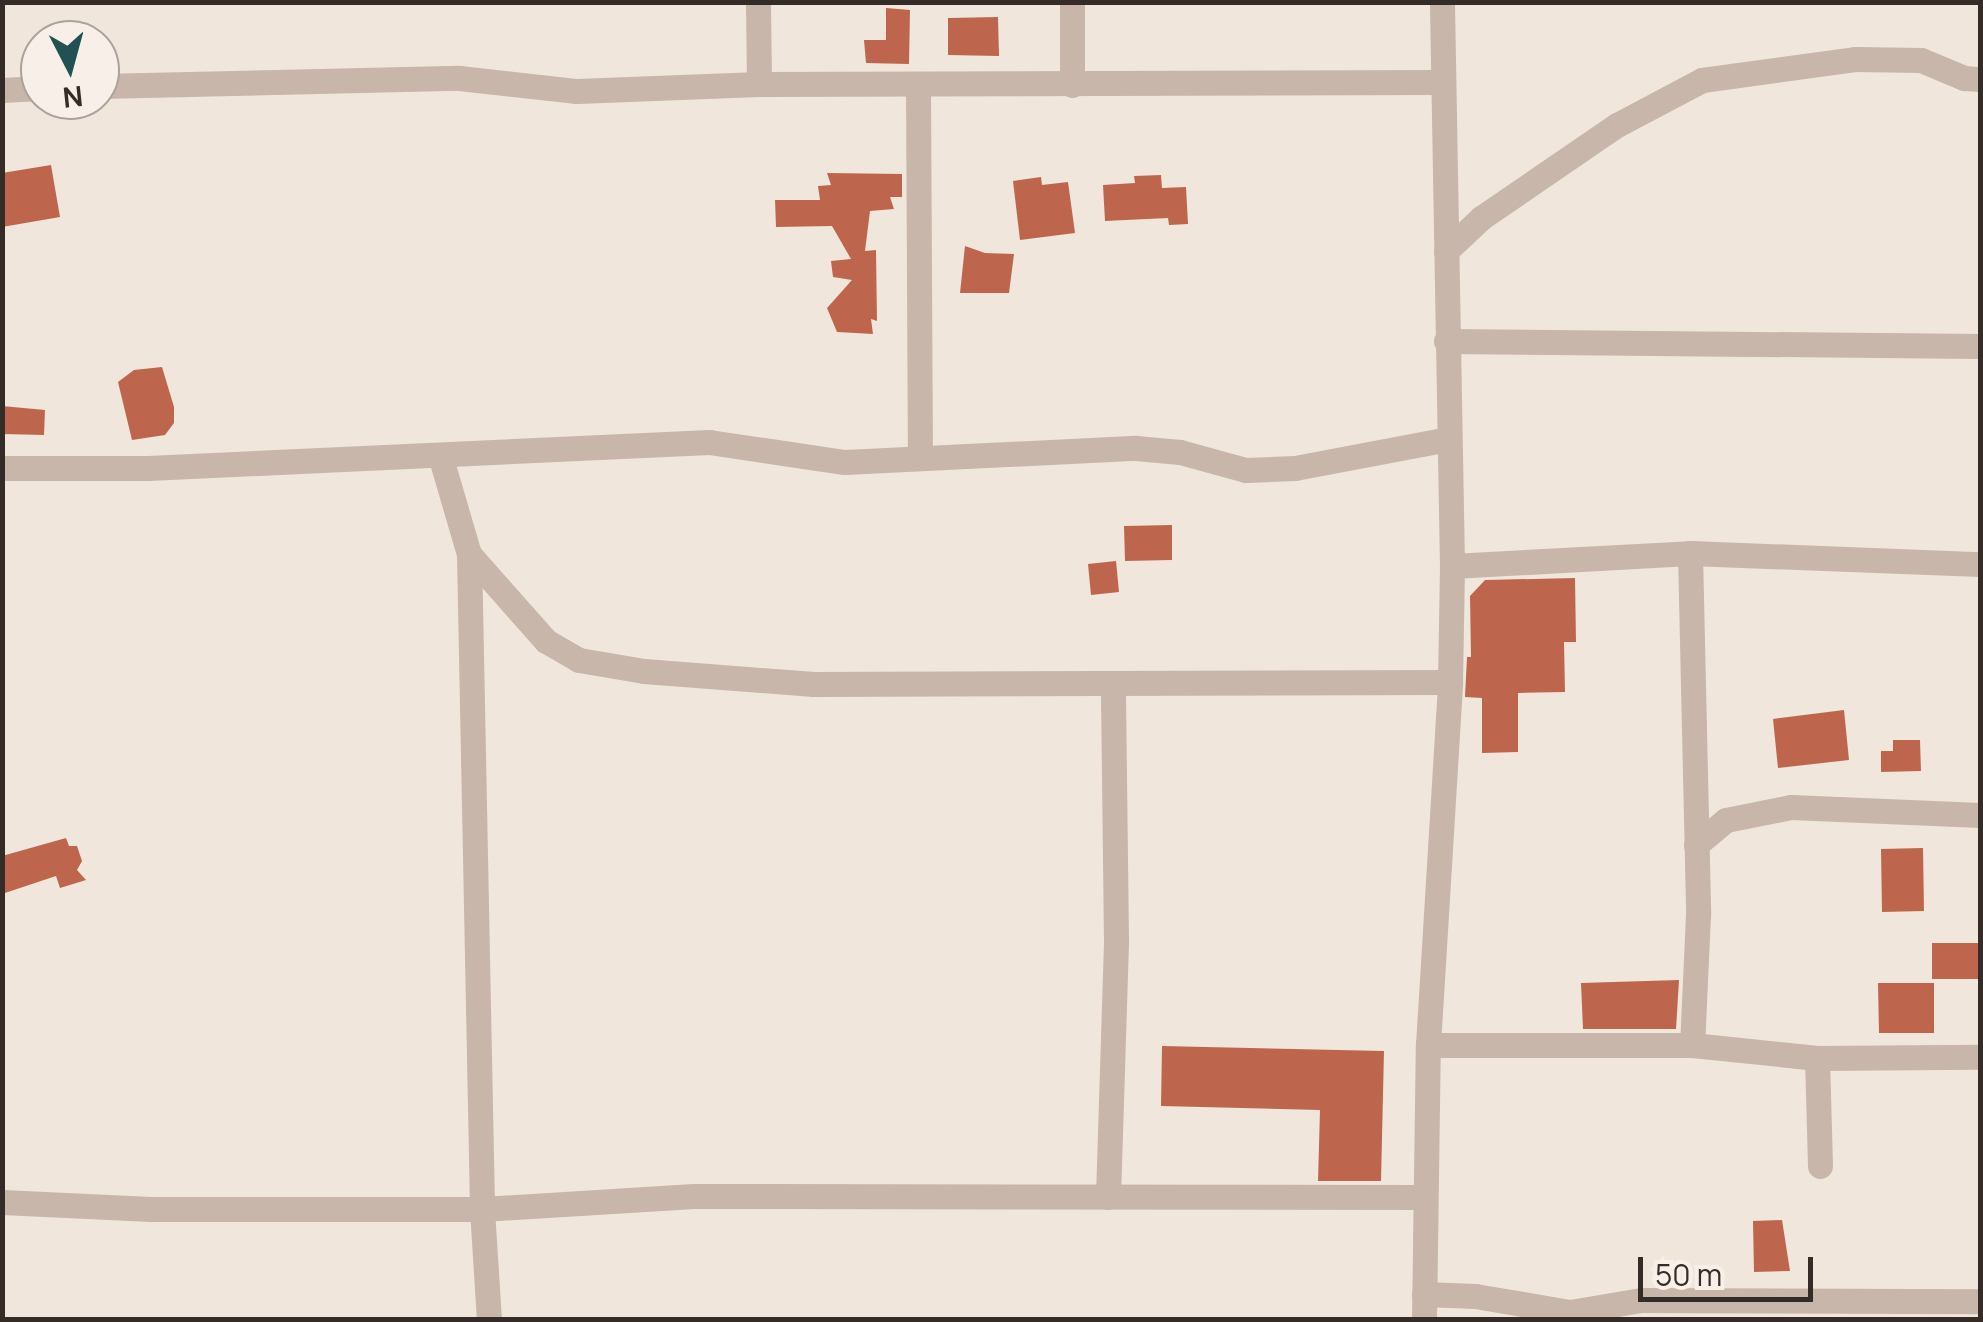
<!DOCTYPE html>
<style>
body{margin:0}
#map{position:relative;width:1983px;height:1322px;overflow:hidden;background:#f0e6dc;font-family:Manrope,sans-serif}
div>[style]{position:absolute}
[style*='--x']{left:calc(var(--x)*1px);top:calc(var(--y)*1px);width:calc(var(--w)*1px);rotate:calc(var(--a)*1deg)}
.building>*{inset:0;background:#bd664d}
.minor>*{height:25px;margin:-12.5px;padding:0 12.5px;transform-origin:12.5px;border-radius:12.5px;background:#c7b6a9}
span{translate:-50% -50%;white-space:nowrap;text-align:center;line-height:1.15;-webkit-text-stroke:9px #f8f0e8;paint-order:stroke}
.frame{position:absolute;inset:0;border:5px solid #352c28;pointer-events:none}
.north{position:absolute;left:20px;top:20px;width:100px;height:100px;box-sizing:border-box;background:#f8f0e8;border:2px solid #aaa29b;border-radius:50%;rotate:174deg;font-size:28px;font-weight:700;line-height:40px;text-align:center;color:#352c28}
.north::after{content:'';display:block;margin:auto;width:35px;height:45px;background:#215153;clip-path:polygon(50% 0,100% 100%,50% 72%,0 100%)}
.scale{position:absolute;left:1638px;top:1257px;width:175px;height:45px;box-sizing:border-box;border:5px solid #352c28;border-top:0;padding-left:12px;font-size:30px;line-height:35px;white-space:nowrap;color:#352c28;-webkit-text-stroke:8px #f8f0e8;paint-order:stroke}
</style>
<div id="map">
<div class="building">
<i style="clip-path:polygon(886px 8px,910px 10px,909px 64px,866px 63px,864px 40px,886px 40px)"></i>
<i style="clip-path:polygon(998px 17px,999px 56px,948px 55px,948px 18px)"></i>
<i style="clip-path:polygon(51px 165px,60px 217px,2px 227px,2px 173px)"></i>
<i style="clip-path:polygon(827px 173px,902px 174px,902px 197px,890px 197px,894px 209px,870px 211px,865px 251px,876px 250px,877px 321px,871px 319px,873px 334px,837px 332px,827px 308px,852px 280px,833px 277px,831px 261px,851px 259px,832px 226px,776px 227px,775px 200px,820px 200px,818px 186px,831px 185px)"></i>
<i style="clip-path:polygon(1161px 175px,1162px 188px,1186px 187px,1188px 224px,1169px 225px,1168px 218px,1105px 221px,1103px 185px,1135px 183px,1134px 176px)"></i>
<i style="clip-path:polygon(1041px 177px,1042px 185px,1068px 182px,1075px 233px,1020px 240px,1013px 181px)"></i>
<i style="clip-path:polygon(965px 246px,985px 253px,1014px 254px,1009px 293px,960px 293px)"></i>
<i style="clip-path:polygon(162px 367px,174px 407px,174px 423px,165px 435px,132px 440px,118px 382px,134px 370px)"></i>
<i style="clip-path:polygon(2px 406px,45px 410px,44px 435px,2px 434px)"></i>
<i style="clip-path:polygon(1172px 525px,1172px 560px,1125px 561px,1124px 526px)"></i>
<i style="clip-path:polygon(1116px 561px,1119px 592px,1091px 595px,1088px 564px)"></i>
<i style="clip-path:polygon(1575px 578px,1576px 642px,1564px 642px,1565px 692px,1518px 693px,1518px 752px,1482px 753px,1482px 698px,1465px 697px,1467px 657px,1471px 657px,1470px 596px,1485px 580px)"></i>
<i style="clip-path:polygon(1844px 710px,1849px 760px,1778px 768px,1773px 719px)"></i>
<i style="clip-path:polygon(1893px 740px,1920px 740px,1921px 771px,1881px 772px,1881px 751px,1893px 751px)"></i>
<i style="clip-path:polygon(66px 838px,69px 846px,77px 846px,82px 861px,77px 870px,86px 880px,60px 888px,56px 876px,2px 894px,2px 856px)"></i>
<i style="clip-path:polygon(1923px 848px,1924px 911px,1882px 912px,1881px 849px)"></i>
<i style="clip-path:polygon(1932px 943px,1980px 943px,1980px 979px,1932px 979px)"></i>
<i style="clip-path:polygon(1679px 980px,1676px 1029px,1583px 1029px,1581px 983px)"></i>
<i style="clip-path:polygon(1878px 983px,1934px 983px,1934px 1033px,1879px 1033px)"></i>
<i style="clip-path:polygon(1162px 1046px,1384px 1051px,1381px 1181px,1318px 1181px,1320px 1110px,1161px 1106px)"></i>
<i style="clip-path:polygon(1782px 1220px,1790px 1271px,1754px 1272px,1753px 1221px)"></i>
</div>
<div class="minor">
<i style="--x:758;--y:2;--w:82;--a:89.3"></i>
<i style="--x:918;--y:85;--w:373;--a:89.7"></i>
<i style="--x:1072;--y:85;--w:83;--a:-90"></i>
<i style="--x:100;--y:86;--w:359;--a:-1.3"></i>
<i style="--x:459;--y:78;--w:119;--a:6.3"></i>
<i style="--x:577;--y:91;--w:182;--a:-2.2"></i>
<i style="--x:759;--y:84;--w:684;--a:-0.17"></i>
<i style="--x:2;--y:90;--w:38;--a:-3"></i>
<i style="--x:1446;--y:251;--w:48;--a:-43.3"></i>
<i style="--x:1481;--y:218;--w:165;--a:-34.4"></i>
<i style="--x:1617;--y:125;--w:96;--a:-27.9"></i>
<i style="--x:1702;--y:80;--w:154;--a:-7.8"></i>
<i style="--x:1855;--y:59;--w:66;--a:0.9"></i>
<i style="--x:1921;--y:60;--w:47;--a:22.7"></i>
<i style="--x:1964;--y:78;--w:16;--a:4"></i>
<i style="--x:1446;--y:341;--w:534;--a:0.54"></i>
<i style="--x:440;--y:455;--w:103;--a:73.7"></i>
<i style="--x:469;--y:554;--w:655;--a:88.86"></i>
<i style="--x:482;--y:1209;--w:111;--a:86.4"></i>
<i style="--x:2;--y:468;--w:146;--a:0"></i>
<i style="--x:148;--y:468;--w:562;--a:-2.65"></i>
<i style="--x:709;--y:442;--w:137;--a:8.4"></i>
<i style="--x:845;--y:462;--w:291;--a:-2.8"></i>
<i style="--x:1136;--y:448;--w:44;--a:5.2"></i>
<i style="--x:1180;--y:452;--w:68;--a:15.3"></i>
<i style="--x:1246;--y:470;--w:49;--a:-2.3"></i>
<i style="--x:1295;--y:468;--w:156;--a:-10.7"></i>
<i style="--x:1690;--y:553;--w:362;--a:88.7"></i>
<i style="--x:1698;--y:915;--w:130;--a:92.6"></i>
<i style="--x:469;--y:554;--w:116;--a:48.5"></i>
<i style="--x:546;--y:641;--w:38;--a:30"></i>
<i style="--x:579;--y:660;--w:66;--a:9.6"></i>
<i style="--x:644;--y:671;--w:170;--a:4.4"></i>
<i style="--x:814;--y:684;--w:636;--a:-0.18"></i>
<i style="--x:1452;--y:566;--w:238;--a:-3.1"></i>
<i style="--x:1690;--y:553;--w:290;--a:2.2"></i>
<i style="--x:1696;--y:845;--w:39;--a:-40"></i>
<i style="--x:1726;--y:820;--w:66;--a:-11.3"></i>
<i style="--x:1791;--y:807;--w:189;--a:2.4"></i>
<i style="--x:1428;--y:1045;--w:264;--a:0"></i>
<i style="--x:1692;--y:1045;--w:126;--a:5.9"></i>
<i style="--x:1817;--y:1058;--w:163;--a:-0.4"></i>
<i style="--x:1817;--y:1058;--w:108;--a:88.4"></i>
<i style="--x:1108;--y:1197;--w:257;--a:-88.2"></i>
<i style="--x:1116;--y:940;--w:255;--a:-90.7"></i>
<i style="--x:2;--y:1202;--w:149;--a:2.7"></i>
<i style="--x:151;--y:1209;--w:331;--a:0"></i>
<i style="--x:482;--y:1209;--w:212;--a:-3.5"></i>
<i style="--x:694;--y:1196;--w:731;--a:0.08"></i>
<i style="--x:1424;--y:1294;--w:51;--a:2.2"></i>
<i style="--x:1475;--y:1296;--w:96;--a:9.6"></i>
<i style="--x:1570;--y:1312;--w:72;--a:-9.6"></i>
<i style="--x:1641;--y:1300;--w:339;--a:0.2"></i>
<i style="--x:1424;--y:1320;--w:275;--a:-89.2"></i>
<i style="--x:1428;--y:1045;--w:364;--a:-86.5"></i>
<i style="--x:1450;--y:682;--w:116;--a:-89"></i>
<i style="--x:1452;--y:566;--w:564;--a:-91.02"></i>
</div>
<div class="frame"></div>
<div class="north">N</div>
<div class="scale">50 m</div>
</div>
